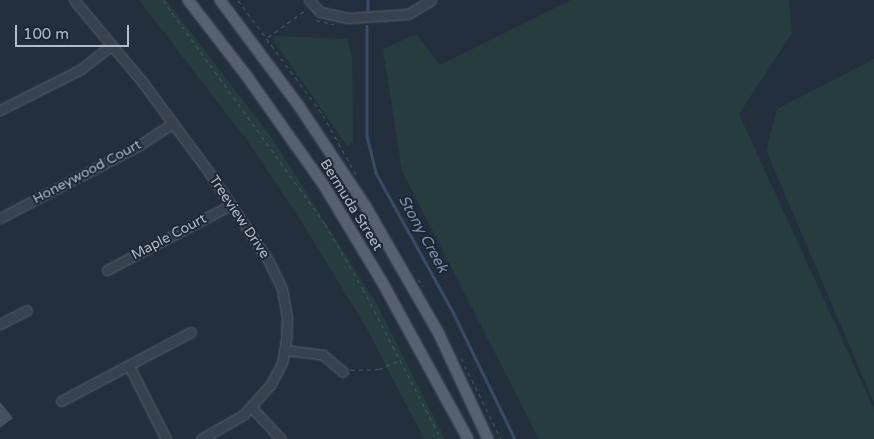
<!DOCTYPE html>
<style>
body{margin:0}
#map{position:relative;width:874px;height:439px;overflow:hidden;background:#242f3e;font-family:"Varela Round",sans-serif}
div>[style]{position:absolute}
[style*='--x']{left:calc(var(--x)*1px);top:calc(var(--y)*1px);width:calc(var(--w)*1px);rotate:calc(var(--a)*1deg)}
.green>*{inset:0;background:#263c3f}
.stream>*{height:2.5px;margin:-1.25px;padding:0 1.25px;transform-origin:1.25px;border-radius:1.25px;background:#394c67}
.building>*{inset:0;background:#455162}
.path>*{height:1px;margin-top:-0.5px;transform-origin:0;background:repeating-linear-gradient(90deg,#44595c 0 4px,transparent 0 8px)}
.roads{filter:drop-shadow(0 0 1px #565f6c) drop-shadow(0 0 1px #565f6c)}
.minor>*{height:9px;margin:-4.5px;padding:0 4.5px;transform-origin:4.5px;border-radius:4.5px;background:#38414e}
.major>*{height:10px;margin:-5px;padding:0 5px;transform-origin:5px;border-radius:5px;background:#56606e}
span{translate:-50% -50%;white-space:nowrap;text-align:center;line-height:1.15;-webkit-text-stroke:4px #1d2633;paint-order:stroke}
.street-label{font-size:14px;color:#b4bcc9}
.water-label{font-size:15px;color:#7c92b1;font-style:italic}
.scale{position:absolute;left:15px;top:25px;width:114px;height:22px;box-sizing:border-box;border:2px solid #b4bcc9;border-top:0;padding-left:6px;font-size:15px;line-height:18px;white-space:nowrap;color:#b4bcc9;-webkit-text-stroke:4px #1d2633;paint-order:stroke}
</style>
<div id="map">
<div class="green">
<i style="clip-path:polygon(139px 0,166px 0,272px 138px,376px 303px,445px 439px,424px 439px,366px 327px,301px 221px,249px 143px)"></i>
<i style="clip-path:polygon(571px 0,789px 0,792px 33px,739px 114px,874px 409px,874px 439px,539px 439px,402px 171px,383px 49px,416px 34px,440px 65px)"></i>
<i style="clip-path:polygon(276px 36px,347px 39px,352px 57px,353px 142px,347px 146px,274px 41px)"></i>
<i style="clip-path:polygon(874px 59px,874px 403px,766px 150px,777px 109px)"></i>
</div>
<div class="stream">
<i style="--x:368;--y:0;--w:9;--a:90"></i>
<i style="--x:367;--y:26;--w:110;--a:90"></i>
<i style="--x:367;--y:136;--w:38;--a:76"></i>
<i style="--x:376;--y:173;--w:159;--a:61"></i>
<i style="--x:453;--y:312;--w:141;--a:64"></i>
</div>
<div class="building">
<i style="clip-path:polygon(0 402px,13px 418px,0 428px)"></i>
</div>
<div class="path">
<i style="--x:163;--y:0;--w:276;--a:54.1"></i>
<i style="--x:325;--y:224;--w:75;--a:59.7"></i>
<i style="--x:363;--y:289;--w:169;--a:62.5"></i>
<i style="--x:238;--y:0;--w:143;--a:53.5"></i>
<i style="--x:323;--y:115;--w:68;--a:61.2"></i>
<i style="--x:316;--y:20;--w:18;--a:13"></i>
<i style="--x:268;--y:37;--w:48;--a:-35.7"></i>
<i style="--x:418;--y:279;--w:9;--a:54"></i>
<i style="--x:461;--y:358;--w:90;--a:63.7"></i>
<i style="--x:351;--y:370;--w:28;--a:-2"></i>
<i style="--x:379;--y:369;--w:23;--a:-23"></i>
</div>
<div class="roads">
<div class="minor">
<i style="--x:74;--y:0;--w:104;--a:50.1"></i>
<i style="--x:141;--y:80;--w:113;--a:53.6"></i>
<i style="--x:208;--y:171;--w:107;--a:56"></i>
<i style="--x:268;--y:260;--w:32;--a:64"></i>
<i style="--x:282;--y:289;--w:27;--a:80"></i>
<i style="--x:287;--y:316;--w:23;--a:92"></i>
<i style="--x:286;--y:339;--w:24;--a:99"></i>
<i style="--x:282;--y:363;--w:24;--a:118"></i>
<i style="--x:271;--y:384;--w:42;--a:132.1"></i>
<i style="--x:243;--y:415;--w:48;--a:150.3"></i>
<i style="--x:309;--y:0;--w:16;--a:47"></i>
<i style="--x:320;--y:12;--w:29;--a:12"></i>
<i style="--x:348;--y:18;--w:60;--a:-3.8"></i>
<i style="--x:408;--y:14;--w:27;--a:-31"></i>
<i style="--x:0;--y:110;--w:91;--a:-26.8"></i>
<i style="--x:81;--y:69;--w:39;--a:-38"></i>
<i style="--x:0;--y:218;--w:156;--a:-27.6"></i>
<i style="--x:138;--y:146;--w:42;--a:-33.3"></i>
<i style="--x:107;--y:270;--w:140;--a:-27.7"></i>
<i style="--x:0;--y:324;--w:30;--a:-27"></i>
<i style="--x:285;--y:350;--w:38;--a:7"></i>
<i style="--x:323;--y:355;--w:26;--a:40"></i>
<i style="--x:129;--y:366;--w:82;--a:63.1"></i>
<i style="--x:61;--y:401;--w:147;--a:-28"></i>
<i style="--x:252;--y:408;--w:42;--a:46.9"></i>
</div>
<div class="major">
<i style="--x:188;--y:0;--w:95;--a:52.3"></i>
<i style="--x:246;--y:75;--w:133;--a:54.8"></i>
<i style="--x:323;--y:184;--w:112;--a:58.9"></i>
<i style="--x:381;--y:280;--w:181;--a:61.3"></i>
<i style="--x:220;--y:0;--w:132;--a:53.3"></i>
<i style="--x:299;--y:106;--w:121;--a:56.4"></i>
<i style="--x:366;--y:207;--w:146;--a:60.1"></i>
<i style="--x:439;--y:334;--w:116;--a:65"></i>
</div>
</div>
<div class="street-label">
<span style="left:87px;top:172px;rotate:-28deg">Honeywood Court</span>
<span style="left:351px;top:205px;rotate:58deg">Bermuda Street</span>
<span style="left:239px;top:217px;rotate:56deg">Treeview Drive</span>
<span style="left:169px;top:237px;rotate:-28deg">Maple Court</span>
</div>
<div class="water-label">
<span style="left:423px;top:234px;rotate:61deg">Stony Creek</span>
</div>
<div class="scale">100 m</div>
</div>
